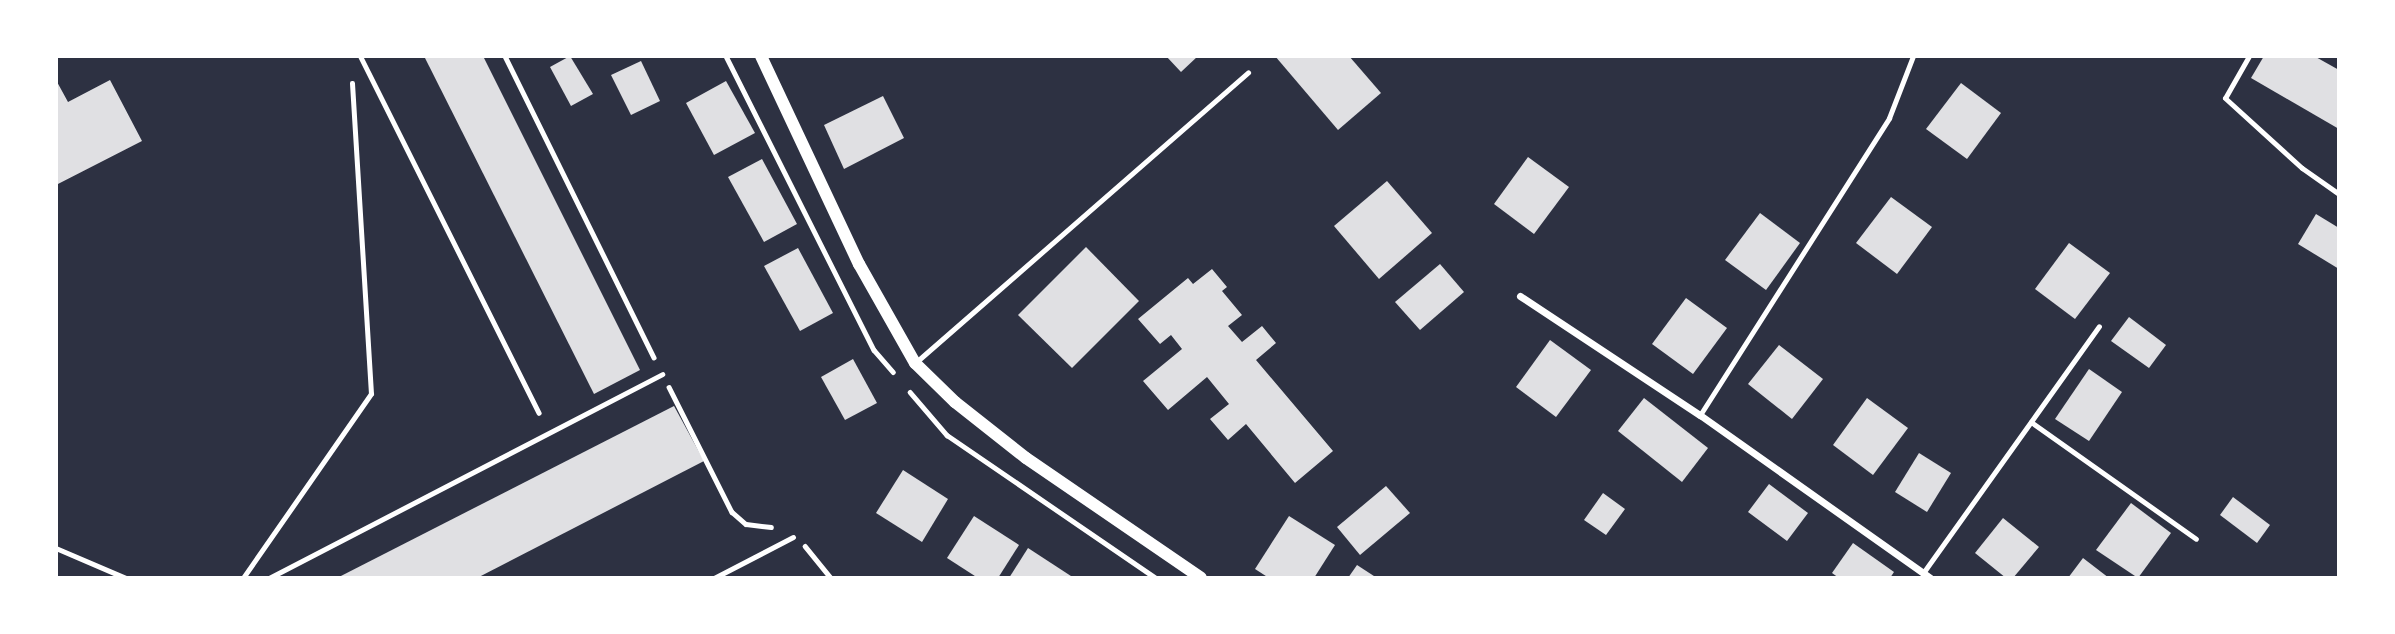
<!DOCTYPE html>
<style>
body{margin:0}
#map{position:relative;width:2395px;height:634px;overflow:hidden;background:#2d3142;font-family:Lato,sans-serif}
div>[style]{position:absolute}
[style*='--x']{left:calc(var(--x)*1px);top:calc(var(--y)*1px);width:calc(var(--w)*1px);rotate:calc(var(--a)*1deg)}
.building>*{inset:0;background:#e0e0e3}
.path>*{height:4.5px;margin:-2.25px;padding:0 2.25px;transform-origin:2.25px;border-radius:2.25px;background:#fff}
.service>*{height:5px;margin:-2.5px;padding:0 2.5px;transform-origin:2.5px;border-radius:2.5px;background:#fff}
.minor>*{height:7px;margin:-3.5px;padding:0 3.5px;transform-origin:3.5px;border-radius:3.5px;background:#fff}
.tertiary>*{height:12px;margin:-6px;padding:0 6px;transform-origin:6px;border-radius:6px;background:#fff}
span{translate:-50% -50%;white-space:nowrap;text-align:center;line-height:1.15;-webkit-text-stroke:6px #fff;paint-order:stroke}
.frame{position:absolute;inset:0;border:58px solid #fff;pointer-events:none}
</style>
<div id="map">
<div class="building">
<i style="clip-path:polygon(424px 56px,483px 56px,640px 370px,594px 394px)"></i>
<i style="clip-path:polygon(570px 56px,593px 94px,571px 106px,550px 67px)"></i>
<i style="clip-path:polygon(1166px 56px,1198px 56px,1181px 72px)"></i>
<i style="clip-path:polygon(1275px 56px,1349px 56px,1381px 93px,1338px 130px)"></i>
<i style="clip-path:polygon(2264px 56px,2314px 56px,2339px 70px,2339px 129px,2251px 78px)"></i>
<i style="clip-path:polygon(641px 61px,660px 101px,631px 115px,611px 75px)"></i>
<i style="clip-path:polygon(56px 80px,68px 102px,110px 80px,142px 141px,56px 185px)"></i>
<i style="clip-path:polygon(726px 81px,755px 133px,714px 155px,686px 103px)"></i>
<i style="clip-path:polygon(1961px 83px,2001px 113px,1967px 159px,1926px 129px)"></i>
<i style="clip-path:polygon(883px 96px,904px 138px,844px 169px,824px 125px)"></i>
<i style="clip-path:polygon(1528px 157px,1569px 187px,1534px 234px,1494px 204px)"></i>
<i style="clip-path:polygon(762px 159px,797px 224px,764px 242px,728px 177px)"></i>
<i style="clip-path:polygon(1387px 181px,1432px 233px,1379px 279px,1334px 226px)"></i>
<i style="clip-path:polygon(1891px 197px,1932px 227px,1897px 274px,1856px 243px)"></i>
<i style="clip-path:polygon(1760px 213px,1800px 243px,1766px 290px,1725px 260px)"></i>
<i style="clip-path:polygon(2316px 214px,2339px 228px,2339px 269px,2298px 244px)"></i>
<i style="clip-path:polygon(2069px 243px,2110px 273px,2075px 319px,2035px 289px)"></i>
<i style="clip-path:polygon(1086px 247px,1139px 301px,1072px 368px,1018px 315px)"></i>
<i style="clip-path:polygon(798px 248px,833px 313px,800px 331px,764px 266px)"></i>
<i style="clip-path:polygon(1440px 264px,1464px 292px,1420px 330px,1395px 302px)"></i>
<i style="clip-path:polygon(1212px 269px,1227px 287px,1222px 291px,1242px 315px,1228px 326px,1242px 342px,1262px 326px,1276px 343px,1256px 360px,1333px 451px,1295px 483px,1246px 424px,1228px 440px,1210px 419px,1229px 404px,1207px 377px,1168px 410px,1143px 381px,1182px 349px,1171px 335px,1160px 344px,1138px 319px,1188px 278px,1193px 284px)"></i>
<i style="clip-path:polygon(1686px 298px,1727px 328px,1693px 374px,1652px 344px)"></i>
<i style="clip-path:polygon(2129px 317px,2166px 345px,2149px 368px,2111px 341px)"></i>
<i style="clip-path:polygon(1550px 340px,1591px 370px,1556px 417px,1516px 387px)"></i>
<i style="clip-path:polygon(1779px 345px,1823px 379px,1792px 419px,1748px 384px)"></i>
<i style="clip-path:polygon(853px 359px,877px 403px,845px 420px,821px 377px)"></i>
<i style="clip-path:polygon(2089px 369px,2122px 392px,2089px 441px,2055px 419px)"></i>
<i style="clip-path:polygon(1644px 398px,1708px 448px,1682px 482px,1618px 431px)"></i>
<i style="clip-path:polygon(1867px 398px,1908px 428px,1873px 475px,1833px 445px)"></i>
<i style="clip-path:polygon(674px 406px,704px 461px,477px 578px,337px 578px)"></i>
<i style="clip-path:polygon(1919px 453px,1951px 473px,1927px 512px,1895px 492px)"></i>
<i style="clip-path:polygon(903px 470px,948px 499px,922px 542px,876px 513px)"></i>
<i style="clip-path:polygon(1769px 484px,1808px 513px,1787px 541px,1748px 512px)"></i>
<i style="clip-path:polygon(1386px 486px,1410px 513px,1360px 555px,1337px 527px)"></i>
<i style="clip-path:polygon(1603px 493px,1625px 509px,1606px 535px,1584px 520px)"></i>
<i style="clip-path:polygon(2233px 497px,2270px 525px,2257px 543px,2220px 515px)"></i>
<i style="clip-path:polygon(2131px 503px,2171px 533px,2138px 578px,2096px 550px)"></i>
<i style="clip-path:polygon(974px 516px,1019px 545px,998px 578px,978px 578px,947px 558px)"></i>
<i style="clip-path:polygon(1289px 516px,1335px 545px,1314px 578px,1269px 578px,1255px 569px)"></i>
<i style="clip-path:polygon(2003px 518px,2039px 547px,2013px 578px,2006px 578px,1975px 553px)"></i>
<i style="clip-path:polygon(1853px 543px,1894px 572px,1890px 578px,1839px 578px,1832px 573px)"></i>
<i style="clip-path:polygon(1028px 548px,1074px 578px,1009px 578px)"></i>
<i style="clip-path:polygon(2083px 558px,2109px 578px,2068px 578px)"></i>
<i style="clip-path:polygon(1357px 565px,1377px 578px,1348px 578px)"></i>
</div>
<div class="path">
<i style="--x:505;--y:56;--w:336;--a:63.7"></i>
<i style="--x:726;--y:56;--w:329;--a:63.3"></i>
<i style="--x:874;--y:350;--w:29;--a:49"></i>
<i style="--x:669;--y:387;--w:140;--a:63.3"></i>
<i style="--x:732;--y:512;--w:18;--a:41"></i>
<i style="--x:746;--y:524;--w:25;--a:7"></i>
<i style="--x:910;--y:392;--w:57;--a:49.3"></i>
<i style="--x:947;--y:435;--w:253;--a:34.4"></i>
<i style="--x:805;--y:546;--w:41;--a:50.9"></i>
<i style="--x:56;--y:548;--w:76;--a:23.2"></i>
<i style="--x:243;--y:578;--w:224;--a:-55.2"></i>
<i style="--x:371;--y:394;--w:311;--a:-93.5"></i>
</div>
<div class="service">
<i style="--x:360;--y:56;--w:399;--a:63.4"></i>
<i style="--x:2249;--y:56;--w:48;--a:119.7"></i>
<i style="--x:2225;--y:98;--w:104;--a:42.3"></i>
<i style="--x:2302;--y:168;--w:45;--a:35.1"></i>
<i style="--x:915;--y:363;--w:442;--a:-41.1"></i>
<i style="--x:1700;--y:415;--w:352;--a:-57.5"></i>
<i style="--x:1889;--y:118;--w:66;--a:-68.8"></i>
<i style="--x:2031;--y:422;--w:202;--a:35.3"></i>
<i style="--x:1923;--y:573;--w:303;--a:-54.5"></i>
<i style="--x:269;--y:578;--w:443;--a:-27.4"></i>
<i style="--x:714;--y:578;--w:89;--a:-27.4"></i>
</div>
<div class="minor">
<i style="--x:1520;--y:296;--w:216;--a:33.5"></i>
<i style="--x:1700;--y:415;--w:282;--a:35.3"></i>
</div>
<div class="tertiary">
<i style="--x:761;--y:56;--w:230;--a:64.8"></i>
<i style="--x:859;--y:264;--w:114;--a:60.5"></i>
<i style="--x:915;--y:363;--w:56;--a:44.3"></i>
<i style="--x:955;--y:402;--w:90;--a:38.3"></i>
<i style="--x:1026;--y:458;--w:212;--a:34.4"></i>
</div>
<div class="frame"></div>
</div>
